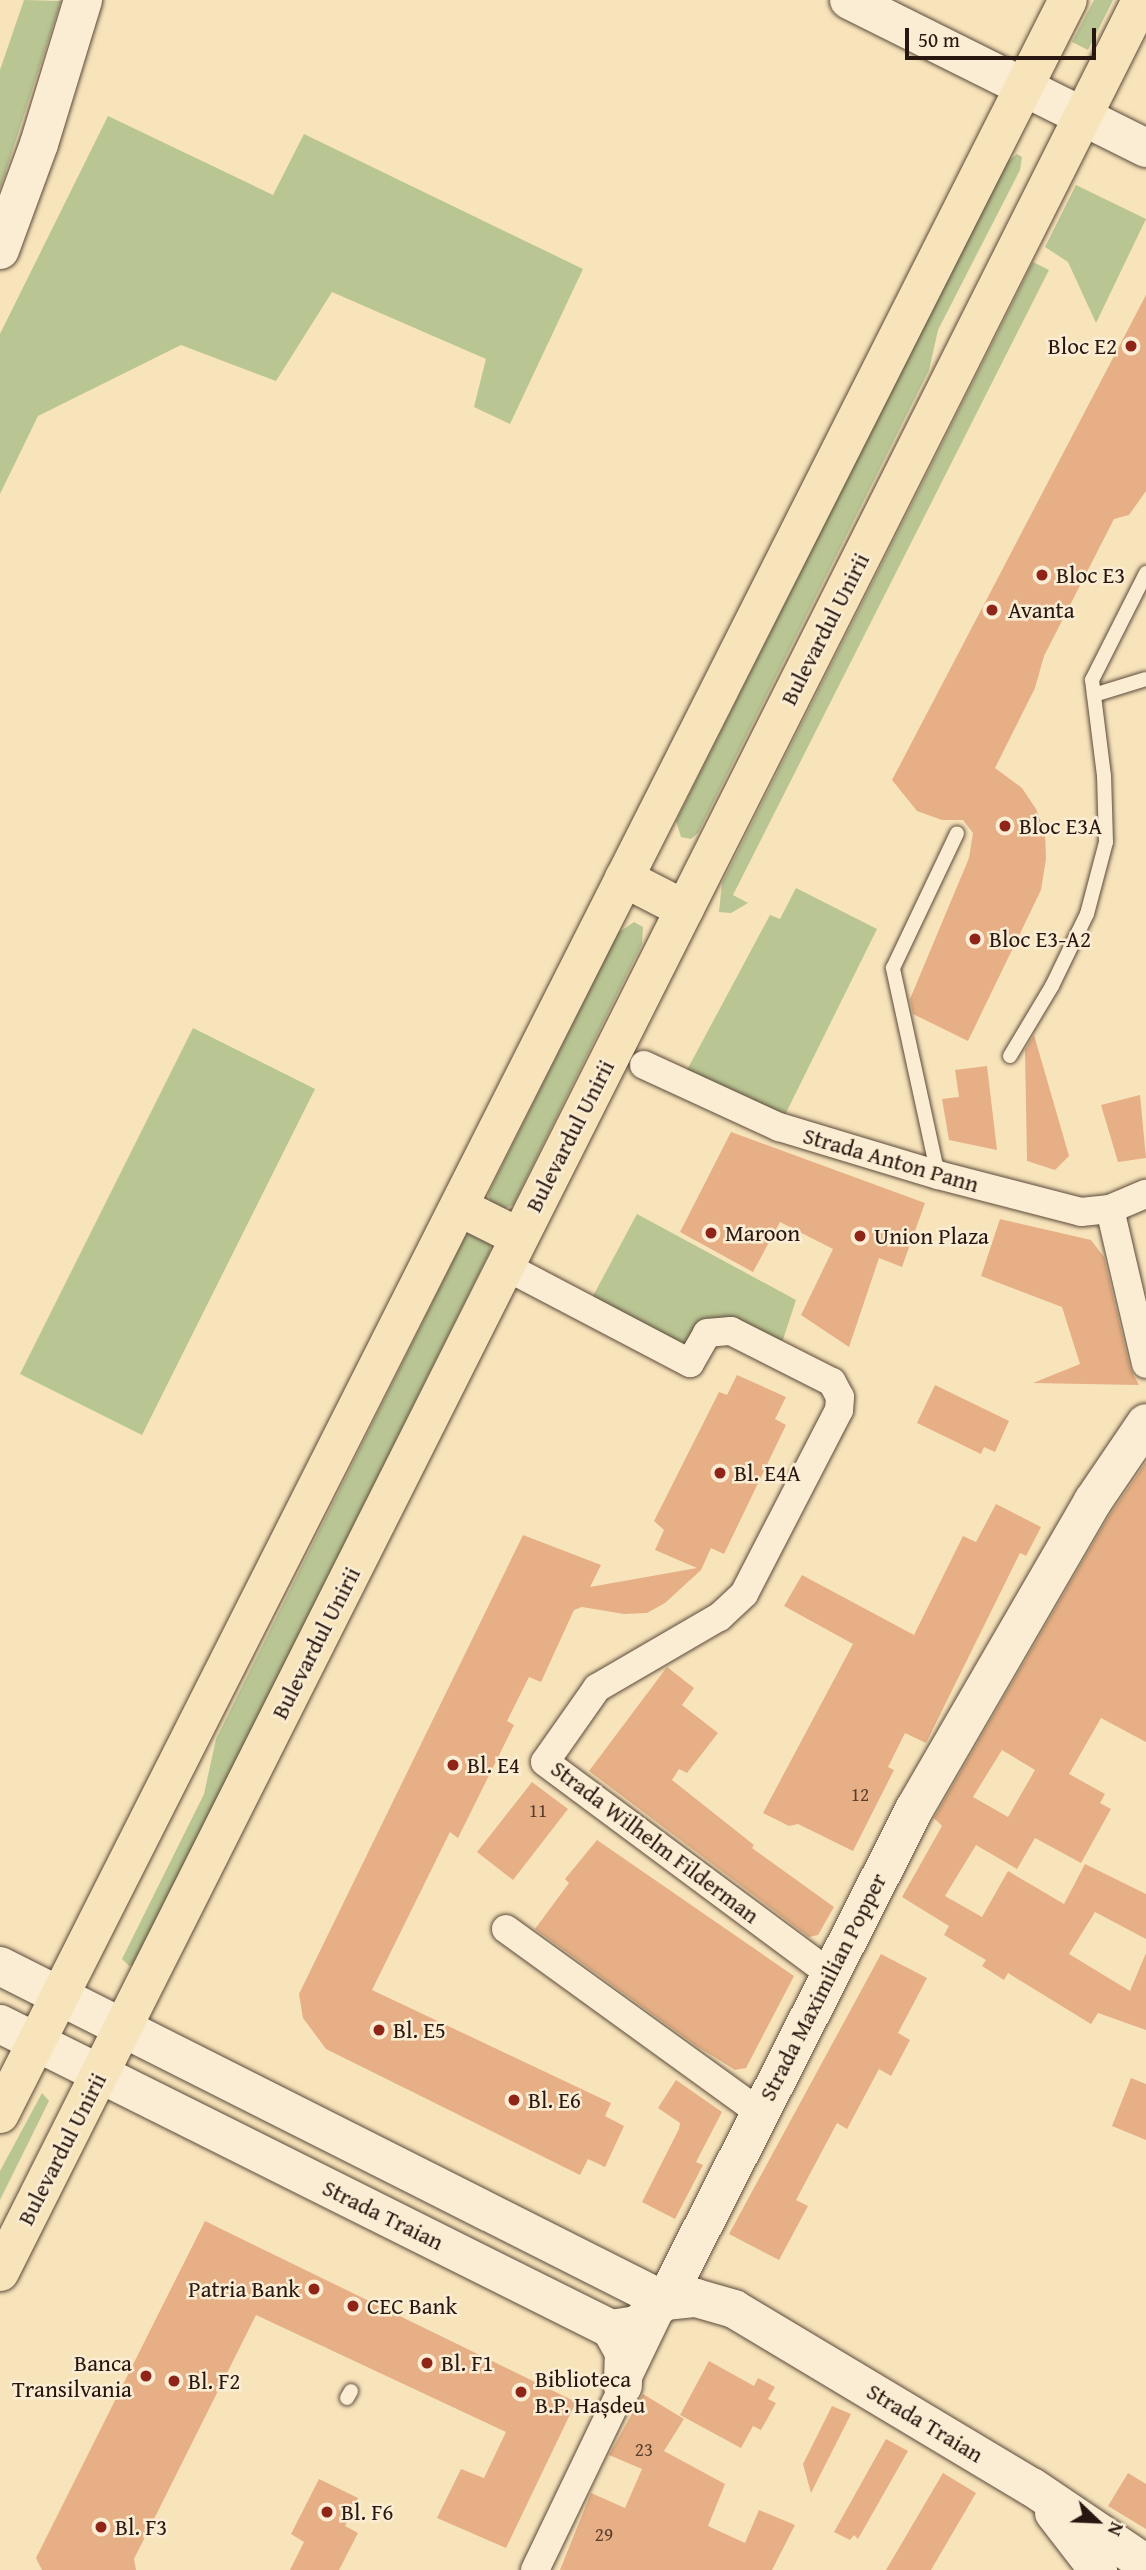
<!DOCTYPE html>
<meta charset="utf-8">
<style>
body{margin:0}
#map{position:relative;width:1146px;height:2570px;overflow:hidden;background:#f8e4bb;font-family:"Gentium Book Plus",serif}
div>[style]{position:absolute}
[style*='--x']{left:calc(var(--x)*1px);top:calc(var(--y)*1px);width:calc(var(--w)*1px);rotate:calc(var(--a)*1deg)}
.green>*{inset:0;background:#b9c593}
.building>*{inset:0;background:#e6af85}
.roads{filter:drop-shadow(0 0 2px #5c4a3b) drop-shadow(0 0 2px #5c4a3b)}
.lane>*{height:14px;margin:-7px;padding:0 7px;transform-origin:7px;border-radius:7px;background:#faedd3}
.street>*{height:28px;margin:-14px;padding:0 14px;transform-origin:14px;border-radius:14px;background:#faedd3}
.secondary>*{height:38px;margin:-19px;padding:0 19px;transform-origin:19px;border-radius:19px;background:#faedd3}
.primary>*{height:38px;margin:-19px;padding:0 19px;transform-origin:19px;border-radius:19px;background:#f8e4bb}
.dots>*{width:19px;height:19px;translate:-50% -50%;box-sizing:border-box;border:4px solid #faedd3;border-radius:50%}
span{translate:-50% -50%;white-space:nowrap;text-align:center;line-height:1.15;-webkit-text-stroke:5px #faedd3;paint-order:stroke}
.number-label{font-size:19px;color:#583d2d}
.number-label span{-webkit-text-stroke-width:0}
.poi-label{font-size:23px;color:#281710}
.right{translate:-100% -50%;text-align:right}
.left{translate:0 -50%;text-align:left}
.street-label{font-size:23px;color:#281710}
.north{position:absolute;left:1062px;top:2486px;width:70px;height:70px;-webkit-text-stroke:5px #faedd3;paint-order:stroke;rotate:113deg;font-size:19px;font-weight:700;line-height:28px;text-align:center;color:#281710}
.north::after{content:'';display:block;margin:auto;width:24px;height:32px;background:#281710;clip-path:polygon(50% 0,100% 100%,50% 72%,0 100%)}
.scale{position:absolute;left:905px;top:28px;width:191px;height:32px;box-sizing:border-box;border:4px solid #281710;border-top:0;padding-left:9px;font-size:21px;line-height:24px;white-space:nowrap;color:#281710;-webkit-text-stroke:5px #faedd3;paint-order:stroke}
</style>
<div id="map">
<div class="green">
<i style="clip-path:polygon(24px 0,61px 1px,0 189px,0 70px)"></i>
<i style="clip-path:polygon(1094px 0,1113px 0,1088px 50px,1072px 42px)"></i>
<i style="clip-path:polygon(108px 116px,273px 195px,304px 134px,583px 269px,510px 424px,474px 407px,486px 359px,332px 292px,276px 381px,181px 345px,38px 416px,0 494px,0 334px)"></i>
<i style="clip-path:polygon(1017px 154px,1022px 157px,1020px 170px,938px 330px,929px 370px,698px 833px,691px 839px,681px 837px,676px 821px,1005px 164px)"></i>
<i style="clip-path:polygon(1076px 185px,1146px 219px,1096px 323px,1068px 262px,1045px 247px)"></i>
<i style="clip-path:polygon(1033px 262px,1049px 270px,733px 895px,748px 903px,731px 913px,719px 912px,722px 883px)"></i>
<i style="clip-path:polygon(796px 888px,877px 929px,779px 1127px,680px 1083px,770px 915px,780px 919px)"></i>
<i style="clip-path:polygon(634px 922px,643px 927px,642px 944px,513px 1205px,501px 1210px,491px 1205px,488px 1194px,618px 933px)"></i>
<i style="clip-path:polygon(193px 1028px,315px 1089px,142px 1435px,20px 1374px)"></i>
<i style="clip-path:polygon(637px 1214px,796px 1300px,778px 1355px,731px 1331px,690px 1363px,586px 1309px)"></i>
<i style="clip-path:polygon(476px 1231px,490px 1238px,490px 1251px,134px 1965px,129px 1966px,122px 1959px,204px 1794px,216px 1739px,465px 1237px)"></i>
<i style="clip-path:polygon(42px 2093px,49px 2101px,0 2200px,0 2171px)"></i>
</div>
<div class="building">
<i style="clip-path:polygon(1146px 295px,1146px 491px,1129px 515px,1114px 519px,1044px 656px,1035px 688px,995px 768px,1022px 788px,1036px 809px,1045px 832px,1046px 859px,1041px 890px,968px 1041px,913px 1014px,910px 999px,969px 858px,973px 833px,963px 820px,942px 820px,917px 811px,892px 780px)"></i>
<i style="clip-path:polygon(1034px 1035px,1069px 1156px,1055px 1170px,1027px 1161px,1025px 1050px)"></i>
<i style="clip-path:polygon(987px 1066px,997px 1150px,949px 1140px,942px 1099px,959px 1097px,955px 1070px)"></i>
<i style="clip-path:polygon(1140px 1095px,1146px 1158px,1118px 1162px,1101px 1105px)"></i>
<i style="clip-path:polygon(731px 1132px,925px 1203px,902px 1267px,879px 1258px,849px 1347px,801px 1315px,833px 1249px,780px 1222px,753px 1272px,680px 1232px)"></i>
<i style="clip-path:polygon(1000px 1219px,1091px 1240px,1104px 1257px,1130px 1368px,1139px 1385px,1033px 1383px,1080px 1364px,1062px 1307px,981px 1276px)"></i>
<i style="clip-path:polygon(737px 1375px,786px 1397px,775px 1419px,786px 1425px,724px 1554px,711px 1548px,701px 1570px,665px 1603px,647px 1613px,624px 1614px,582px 1607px,574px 1610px,541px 1682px,529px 1677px,507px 1721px,514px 1725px,458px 1838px,450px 1832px,372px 1990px,611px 2103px,605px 2116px,624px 2126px,605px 2167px,588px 2159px,580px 2175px,326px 2049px,303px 2018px,299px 1994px,523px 1535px,601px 1565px,590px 1587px,697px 1568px,655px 1550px,664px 1530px,654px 1521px,719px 1392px,727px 1395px)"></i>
<i style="clip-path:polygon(935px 1385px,1009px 1421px,995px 1452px,984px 1447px,981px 1454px,917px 1423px)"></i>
<i style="clip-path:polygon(evenodd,1146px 1462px,1146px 1742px,1101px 1718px,1069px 1774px,1105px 1794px,1100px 1803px,1111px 1809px,1081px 1863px,1035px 1838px,1017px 1869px,976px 1845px,945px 1896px,982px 1917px,1008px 1871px,1064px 1904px,1085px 1864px,1146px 1894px,1146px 1939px,1095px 1912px,1069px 1954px,1130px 1991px,1146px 1953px,1146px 2030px,1098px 2013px,1091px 2024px,1008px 1973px,1004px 1980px,982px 1966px,986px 1960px,944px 1935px,949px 1926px,902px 1897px,942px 1826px,934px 1818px,1109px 1516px,1146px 1462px,1002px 1750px,1035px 1770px,1008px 1817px,973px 1797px,1002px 1750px)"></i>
<i style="clip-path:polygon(996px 1504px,1041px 1527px,1026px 1556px,1020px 1553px,926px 1743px,905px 1733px,888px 1767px,894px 1770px,853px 1851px,798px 1824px,789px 1826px,763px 1813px,853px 1644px,784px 1606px,802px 1575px,914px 1635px,963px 1536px,976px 1542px)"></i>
<i style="clip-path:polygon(667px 1667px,694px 1688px,682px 1705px,718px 1733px,687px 1773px,679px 1769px,672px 1780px,754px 1845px,752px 1848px,834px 1907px,818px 1935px,809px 1937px,589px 1771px)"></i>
<i style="clip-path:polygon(532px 1782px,568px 1809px,513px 1880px,477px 1852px)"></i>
<i style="clip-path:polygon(597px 1840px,794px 1976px,746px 2068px,735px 2070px,695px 2045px,535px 1929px,569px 1883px,565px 1879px)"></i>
<i style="clip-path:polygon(881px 1954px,927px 1978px,898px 2033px,910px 2040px,891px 2076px,879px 2069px,847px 2129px,837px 2123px,796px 2200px,808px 2206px,779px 2260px,729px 2234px)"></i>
<i style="clip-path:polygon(1131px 2078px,1146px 2084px,1146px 2140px,1112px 2126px)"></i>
<i style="clip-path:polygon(676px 2080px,722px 2112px,696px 2162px,703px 2165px,675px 2219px,642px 2202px,679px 2129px,680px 2123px,658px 2108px)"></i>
<i style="clip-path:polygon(205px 2221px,576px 2402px,506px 2548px,437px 2518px,461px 2469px,484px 2478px,506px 2432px,256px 2315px,134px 2559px,136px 2570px,42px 2570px,36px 2558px)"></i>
<i style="clip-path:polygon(709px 2361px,754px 2386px,758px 2378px,775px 2387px,768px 2399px,776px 2403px,761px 2430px,753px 2426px,741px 2448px,680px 2415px)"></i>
<i style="clip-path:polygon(643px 2394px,684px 2419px,664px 2451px,725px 2484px,708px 2526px,745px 2543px,759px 2510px,795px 2525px,772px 2570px,560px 2570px,591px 2493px,625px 2508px,642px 2469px,609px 2455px)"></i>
<i style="clip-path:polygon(832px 2406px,851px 2414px,811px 2493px,803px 2464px)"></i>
<i style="clip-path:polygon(886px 2439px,908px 2451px,858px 2539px,854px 2535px,850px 2540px,834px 2532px)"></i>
<i style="clip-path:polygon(943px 2473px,976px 2493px,931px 2570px,886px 2570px)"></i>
<i style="clip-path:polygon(1128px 2473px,1146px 2484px,1146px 2529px,1108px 2506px)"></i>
<i style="clip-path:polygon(319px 2479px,358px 2498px,345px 2526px,358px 2533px,339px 2570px,290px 2570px,304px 2542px,291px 2534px)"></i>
</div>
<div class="roads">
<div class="lane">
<i style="--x:1094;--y:695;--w:54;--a:-17.1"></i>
<i style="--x:1010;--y:1056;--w:82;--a:-59"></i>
<i style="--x:1052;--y:986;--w:80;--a:-64.1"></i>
<i style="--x:1087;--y:914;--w:74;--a:-75.2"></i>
<i style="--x:1106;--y:842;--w:66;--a:-91.7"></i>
<i style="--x:1104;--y:776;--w:97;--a:-97.1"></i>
<i style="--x:1092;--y:680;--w:120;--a:-63.2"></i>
<i style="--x:938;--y:1175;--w:212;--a:-102.3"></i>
<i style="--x:893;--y:968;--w:149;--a:-64.6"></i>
<i style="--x:347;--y:2398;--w:8;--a:-60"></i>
</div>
<div class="street">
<i style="--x:644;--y:1065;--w:149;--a:24.7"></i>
<i style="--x:779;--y:1127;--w:166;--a:16.8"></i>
<i style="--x:938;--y:1175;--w:148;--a:14.5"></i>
<i style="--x:1081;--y:1212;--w:29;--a:-6"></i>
<i style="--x:1110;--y:1209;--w:39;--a:-23"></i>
<i style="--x:1110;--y:1209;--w:159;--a:76.9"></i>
<i style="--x:505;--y:1266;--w:209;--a:27.7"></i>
<i style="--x:690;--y:1363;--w:34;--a:-60"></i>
<i style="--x:707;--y:1333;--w:24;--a:-5"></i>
<i style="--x:731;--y:1331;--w:113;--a:26.8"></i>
<i style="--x:832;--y:1382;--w:17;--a:62"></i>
<i style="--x:840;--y:1397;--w:13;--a:94"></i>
<i style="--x:839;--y:1410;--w:207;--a:117.3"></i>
<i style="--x:744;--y:1594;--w:34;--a:137"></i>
<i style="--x:719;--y:1617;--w:141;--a:149.8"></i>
<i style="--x:597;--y:1688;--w:90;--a:125.1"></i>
<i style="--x:545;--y:1762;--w:355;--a:36.6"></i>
<i style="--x:506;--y:1929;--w:312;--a:35.9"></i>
<i style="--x:535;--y:2570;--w:288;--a:-64.3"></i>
</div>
<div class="secondary">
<i style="--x:849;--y:0;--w:332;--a:26.5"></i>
<i style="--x:0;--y:250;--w:113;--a:-69.8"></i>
<i style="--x:39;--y:144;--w:151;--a:-73"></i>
<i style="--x:0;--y:1966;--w:745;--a:26.74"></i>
<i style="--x:0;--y:2024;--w:683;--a:26.53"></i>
<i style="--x:611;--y:2329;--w:26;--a:-9"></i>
<i style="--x:637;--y:2325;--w:37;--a:-41"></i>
<i style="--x:665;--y:2301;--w:31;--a:-6"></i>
<i style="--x:696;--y:2298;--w:40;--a:16"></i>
<i style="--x:734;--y:2309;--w:347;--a:30.9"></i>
<i style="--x:1032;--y:2487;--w:138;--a:34"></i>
<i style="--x:665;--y:2301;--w:553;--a:-63.11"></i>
<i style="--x:915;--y:1808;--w:355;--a:-59.9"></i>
<i style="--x:1093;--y:1501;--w:94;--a:-55.8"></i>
<i style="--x:611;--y:2329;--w:26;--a:61"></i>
<i style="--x:624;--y:2352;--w:34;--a:92"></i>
<i style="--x:1054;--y:2513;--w:72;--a:52.3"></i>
</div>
<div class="primary">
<i style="--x:624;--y:878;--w:68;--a:27.3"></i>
<i style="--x:459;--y:1207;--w:67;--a:26.6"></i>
<i style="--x:0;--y:2114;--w:2368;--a:-63.2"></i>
<i style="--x:0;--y:2272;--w:2542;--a:-63.33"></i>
</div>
</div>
<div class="dots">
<i style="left:1131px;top:346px;background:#8f2418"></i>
<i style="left:1042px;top:575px;background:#8f2418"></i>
<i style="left:992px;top:610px;background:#8f2418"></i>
<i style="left:1005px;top:826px;background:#8f2418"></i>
<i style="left:975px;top:939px;background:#8f2418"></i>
<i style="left:711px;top:1233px;background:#8f2418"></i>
<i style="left:860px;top:1236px;background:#8f2418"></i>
<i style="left:720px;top:1473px;background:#8f2418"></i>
<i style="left:453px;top:1765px;background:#8f2418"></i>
<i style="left:379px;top:2030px;background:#8f2418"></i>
<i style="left:514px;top:2100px;background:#8f2418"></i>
<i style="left:314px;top:2289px;background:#8f2418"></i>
<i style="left:353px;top:2306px;background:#8f2418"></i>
<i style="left:427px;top:2363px;background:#8f2418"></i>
<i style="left:146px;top:2376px;background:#8f2418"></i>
<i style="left:174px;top:2381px;background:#8f2418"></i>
<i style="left:521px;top:2392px;background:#8f2418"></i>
<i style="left:327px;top:2512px;background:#8f2418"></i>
<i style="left:101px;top:2527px;background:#8f2418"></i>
</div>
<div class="number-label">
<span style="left:860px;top:1795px">12</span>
<span style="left:538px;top:1811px">11</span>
<span style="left:644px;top:2450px">23</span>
<span style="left:604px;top:2535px">29</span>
</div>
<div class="poi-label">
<span class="right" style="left:1117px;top:346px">Bloc E2</span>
<span class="left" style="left:1056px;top:575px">Bloc E3</span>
<span class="left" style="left:1008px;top:610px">Avanta</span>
<span class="left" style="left:1019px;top:826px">Bloc E3A</span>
<span class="left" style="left:989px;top:939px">Bloc E3-A2</span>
<span class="left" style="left:725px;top:1233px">Maroon</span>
<span class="left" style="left:874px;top:1236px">Union Plaza</span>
<span class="left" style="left:734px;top:1473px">Bl. E4A</span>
<span class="left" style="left:467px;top:1765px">Bl. E4</span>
<span class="left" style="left:393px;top:2030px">Bl. E5</span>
<span class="left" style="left:528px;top:2100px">Bl. E6</span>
<span class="right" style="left:300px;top:2289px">Patria Bank</span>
<span class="left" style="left:367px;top:2306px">CEC Bank</span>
<span class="right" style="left:132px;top:2376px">Banca<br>Transilvania</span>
<span class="left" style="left:441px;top:2363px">Bl. F1</span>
<span class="left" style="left:535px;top:2392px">Biblioteca<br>B.P. Hașdeu</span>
<span class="left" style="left:188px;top:2381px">Bl. F2</span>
<span class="left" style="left:341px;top:2512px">Bl. F6</span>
<span class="left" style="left:115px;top:2527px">Bl. F3</span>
</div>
<div class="street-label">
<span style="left:825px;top:629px;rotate:-63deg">Bulevardul Unirii</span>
<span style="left:570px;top:1136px;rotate:-63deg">Bulevardul Unirii</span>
<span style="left:891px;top:1160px;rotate:16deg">Strada Anton Pann</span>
<span style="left:316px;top:1643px;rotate:-63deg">Bulevardul Unirii</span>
<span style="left:655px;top:1842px;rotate:37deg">Strada Wilhelm Filderman</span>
<span style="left:823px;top:1987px;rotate:-63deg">Strada Maximilian Popper</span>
<span style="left:62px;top:2149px;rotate:-63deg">Bulevardul Unirii</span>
<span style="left:383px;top:2215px;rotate:26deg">Strada Traian</span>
<span style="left:925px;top:2423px;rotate:31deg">Strada Traian</span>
</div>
<div class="north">N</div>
<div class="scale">50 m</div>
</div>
